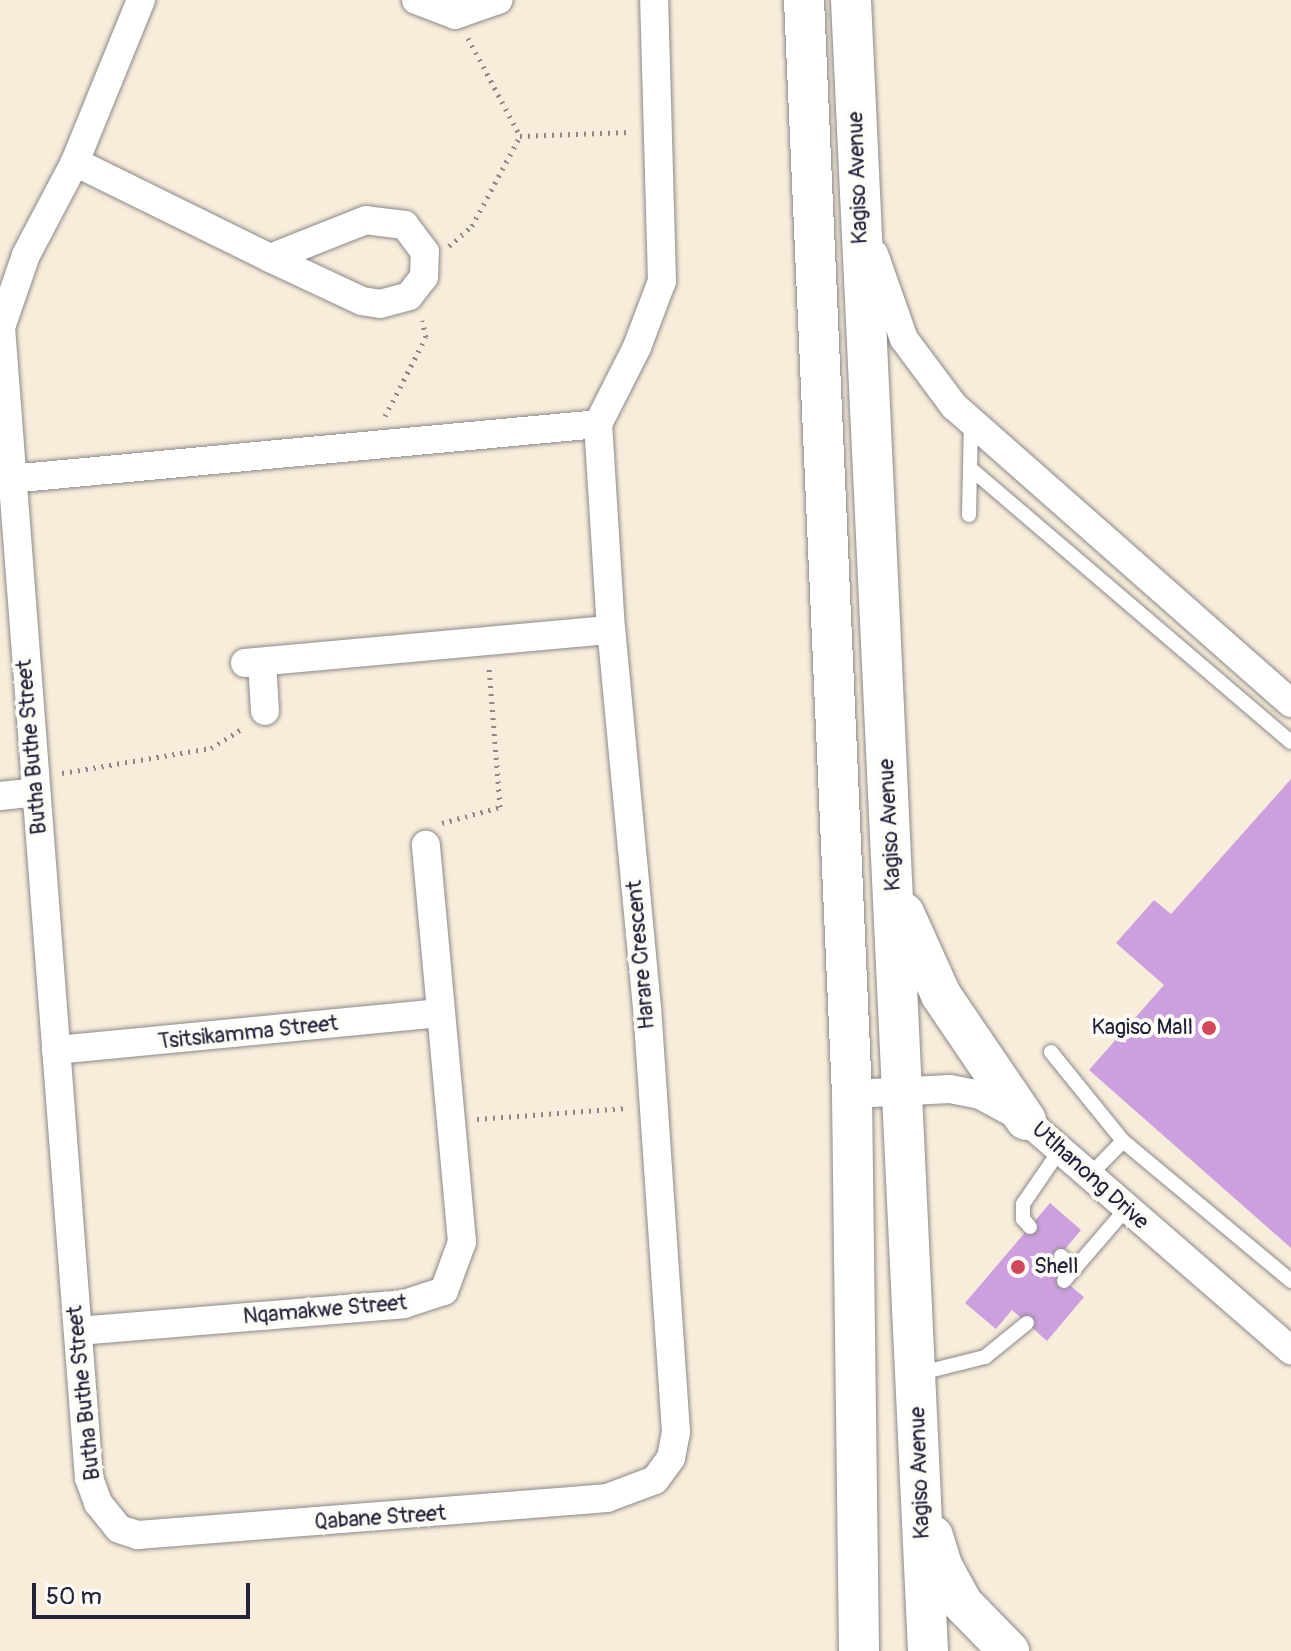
<!DOCTYPE html>
<style>
body{margin:0}
#map{position:relative;width:1291px;height:1651px;overflow:hidden;background:#f7edda;font-family:Pangolin,sans-serif}
div>[style]{position:absolute}
[style*='--x']{left:calc(var(--x)*1px);top:calc(var(--y)*1px);width:calc(var(--w)*1px);rotate:calc(var(--a)*1deg)}
.building>*{inset:0;background:#cca0de}
.path>*{height:5px;margin-top:-2.5px;transform-origin:0;background:repeating-linear-gradient(90deg,#8c888a 0 2px,transparent 0 8px)}
.roads{filter:drop-shadow(0 0 2px #8c888a) drop-shadow(0 0 2px #8c888a)}
.lane>*{height:14px;margin:-7px;padding:0 7px;transform-origin:7px;border-radius:7px;background:#fff}
.street>*{height:28px;margin:-14px;padding:0 14px;transform-origin:14px;border-radius:14px;background:#fff}
.secondary>*{height:40px;margin:-20px;padding:0 20px;transform-origin:20px;border-radius:20px;background:#fff}
.dots>*{width:22px;height:22px;translate:-50% -50%;box-sizing:border-box;border:4px solid #fdfcf7;border-radius:50%}
span{translate:-50% -50%;white-space:nowrap;text-align:center;line-height:1.15;-webkit-text-stroke:8px #fdfcf7;paint-order:stroke}
.street-label{font-size:22px;color:#22223b}
.poi-label{font-size:22px;color:#22223b}
.right{translate:-100% -50%;text-align:right}
.left{translate:0 -50%;text-align:left}
.scale{position:absolute;left:32px;top:1583px;width:218px;height:36px;box-sizing:border-box;border:4px solid #22223b;border-top:0;padding-left:10px;font-size:24px;line-height:28px;white-space:nowrap;color:#22223b;-webkit-text-stroke:6px #fdfcf7;paint-order:stroke}
</style>
<div id="map">
<div class="building">
<i style="clip-path:polygon(1291px 779px,1291px 1248px,1089px 1070px,1164px 985px,1116px 943px,1154px 900px,1171px 914px)"></i>
<i style="clip-path:polygon(1050px 1203px,1081px 1230px,1049px 1268px,1084px 1297px,1047px 1341px,1012px 1310px,996px 1329px,965px 1303px)"></i>
</div>
<div class="path">
<i style="--x:468;--y:38;--w:111;--a:62"></i>
<i style="--x:449;--y:246;--w:30;--a:-41"></i>
<i style="--x:472;--y:226;--w:102;--a:-61.9"></i>
<i style="--x:520;--y:136;--w:110;--a:-2.1"></i>
<i style="--x:385;--y:416;--w:89;--a:-62.6"></i>
<i style="--x:426;--y:337;--w:17;--a:-103"></i>
<i style="--x:62;--y:773;--w:151;--a:-9.5"></i>
<i style="--x:211;--y:748;--w:39;--a:-32"></i>
<i style="--x:442;--y:823;--w:60;--a:-15.4"></i>
<i style="--x:500;--y:807;--w:141;--a:-94.5"></i>
<i style="--x:477;--y:1119;--w:149;--a:-4.2"></i>
</div>
<div class="roads">
<div class="lane">
<i style="--x:970;--y:468;--w:422;--a:40.5"></i>
<i style="--x:969;--y:515;--w:92;--a:-88.8"></i>
<i style="--x:1051;--y:1052;--w:114;--a:51"></i>
<i style="--x:1123;--y:1141;--w:49;--a:134.2"></i>
<i style="--x:1123;--y:1141;--w:219;--a:39.8"></i>
<i style="--x:1030;--y:1227;--w:11;--a:-131"></i>
<i style="--x:1023;--y:1219;--w:15;--a:-90"></i>
<i style="--x:1023;--y:1204;--w:65;--a:-55.6"></i>
<i style="--x:1061;--y:1256;--w:19;--a:43"></i>
<i style="--x:1064;--y:1281;--w:95;--a:-49.3"></i>
<i style="--x:917;--y:1374;--w:70;--a:-14"></i>
<i style="--x:985;--y:1357;--w:54;--a:-39"></i>
</div>
<div class="street">
<i style="--x:141;--y:0;--w:175;--a:112.2"></i>
<i style="--x:75;--y:162;--w:105;--a:117.8"></i>
<i style="--x:26;--y:255;--w:76;--a:109.1"></i>
<i style="--x:1;--y:327;--w:1154;--a:85.63"></i>
<i style="--x:89;--y:1478;--w:27;--a:70"></i>
<i style="--x:98;--y:1503;--w:33;--a:51"></i>
<i style="--x:119;--y:1529;--w:20;--a:18"></i>
<i style="--x:138;--y:1535;--w:470;--a:-4.5"></i>
<i style="--x:607;--y:1498;--w:51;--a:-20.6"></i>
<i style="--x:655;--y:1480;--w:27;--a:-54"></i>
<i style="--x:671;--y:1458;--w:26;--a:-79"></i>
<i style="--x:676;--y:1432;--w:425;--a:-93.9"></i>
<i style="--x:647;--y:1008;--w:380;--a:-95.4"></i>
<i style="--x:611;--y:630;--w:206;--a:-93.6"></i>
<i style="--x:416;--y:0;--w:42;--a:21"></i>
<i style="--x:455;--y:15;--w:46;--a:-19.2"></i>
<i style="--x:75;--y:162;--w:217;--a:26.2"></i>
<i style="--x:270;--y:258;--w:102;--a:25.1"></i>
<i style="--x:362;--y:301;--w:18;--a:9"></i>
<i style="--x:380;--y:304;--w:30;--a:-15"></i>
<i style="--x:409;--y:296;--w:24;--a:-52"></i>
<i style="--x:424;--y:277;--w:25;--a:-88"></i>
<i style="--x:425;--y:252;--w:34;--a:-127"></i>
<i style="--x:405;--y:225;--w:39;--a:-173"></i>
<i style="--x:366;--y:220;--w:103;--a:158.4"></i>
<i style="--x:874;--y:254;--w:90;--a:70.6"></i>
<i style="--x:904;--y:339;--w:84;--a:53.3"></i>
<i style="--x:954;--y:406;--w:449;--a:41.4"></i>
<i style="--x:598;--y:424;--w:86;--a:-63.1"></i>
<i style="--x:637;--y:347;--w:71;--a:-69.3"></i>
<i style="--x:662;--y:281;--w:281;--a:-91.6"></i>
<i style="--x:10;--y:479;--w:591;--a:-5.34"></i>
<i style="--x:262;--y:662;--w:49;--a:86.5"></i>
<i style="--x:245;--y:663;--w:367;--a:-5.2"></i>
<i style="--x:0;--y:796;--w:36;--a:-6"></i>
<i style="--x:56;--y:1050;--w:385;--a:-5.5"></i>
<i style="--x:852;--y:1094;--w:98;--a:-2.9"></i>
<i style="--x:950;--y:1089;--w:31;--a:11"></i>
<i style="--x:980;--y:1095;--w:52;--a:28.5"></i>
<i style="--x:1026;--y:1120;--w:351;--a:41"></i>
<i style="--x:78;--y:1331;--w:327;--a:-4.7"></i>
<i style="--x:404;--y:1304;--w:42;--a:-18"></i>
<i style="--x:444;--y:1291;--w:52;--a:-69.8"></i>
<i style="--x:462;--y:1242;--w:399;--a:-95.2"></i>
</div>
<div class="secondary">
<i style="--x:804;--y:0;--w:1095;--a:87.49"></i>
<i style="--x:852;--y:1094;--w:557;--a:89.28"></i>
<i style="--x:851;--y:0;--w:1653;--a:87.33"></i>
<i style="--x:904;--y:913;--w:90;--a:65.7"></i>
<i style="--x:941;--y:995;--w:151;--a:55.8"></i>
<i style="--x:933;--y:1536;--w:31;--a:73"></i>
<i style="--x:942;--y:1566;--w:43;--a:61.1"></i>
<i style="--x:963;--y:1604;--w:66;--a:45.6"></i>
</div>
</div>
<div class="dots">
<i style="left:1209px;top:1028px;background:#d1495b"></i>
<i style="left:1018px;top:1267px;background:#d1495b"></i>
</div>
<div class="street-label">
<span style="left:858px;top:178px;rotate:-92deg">Kagiso Avenue</span>
<span style="left:32px;top:747px;rotate:-95deg">Butha Buthe Street</span>
<span style="left:890px;top:825px;rotate:-93deg">Kagiso Avenue</span>
<span style="left:641px;top:955px;rotate:-95deg">Harare Crescent</span>
<span style="left:248px;top:1033px;rotate:-6deg">Tsitsikamma Street</span>
<span style="left:1090px;top:1176px;rotate:42deg">Utlhanong Drive</span>
<span style="left:325px;top:1310px;rotate:-5deg">Nqamakwe Street</span>
<span style="left:84px;top:1393px;rotate:-96deg">Butha Buthe Street</span>
<span style="left:920px;top:1473px;rotate:-92deg">Kagiso Avenue</span>
<span style="left:380px;top:1518px;rotate:-4deg">Qabane Street</span>
</div>
<div class="poi-label">
<span class="right" style="left:1193px;top:1028px">Kagiso Mall</span>
<span class="left" style="left:1034px;top:1267px">Shell</span>
</div>
<div class="scale">50 m</div>
</div>
